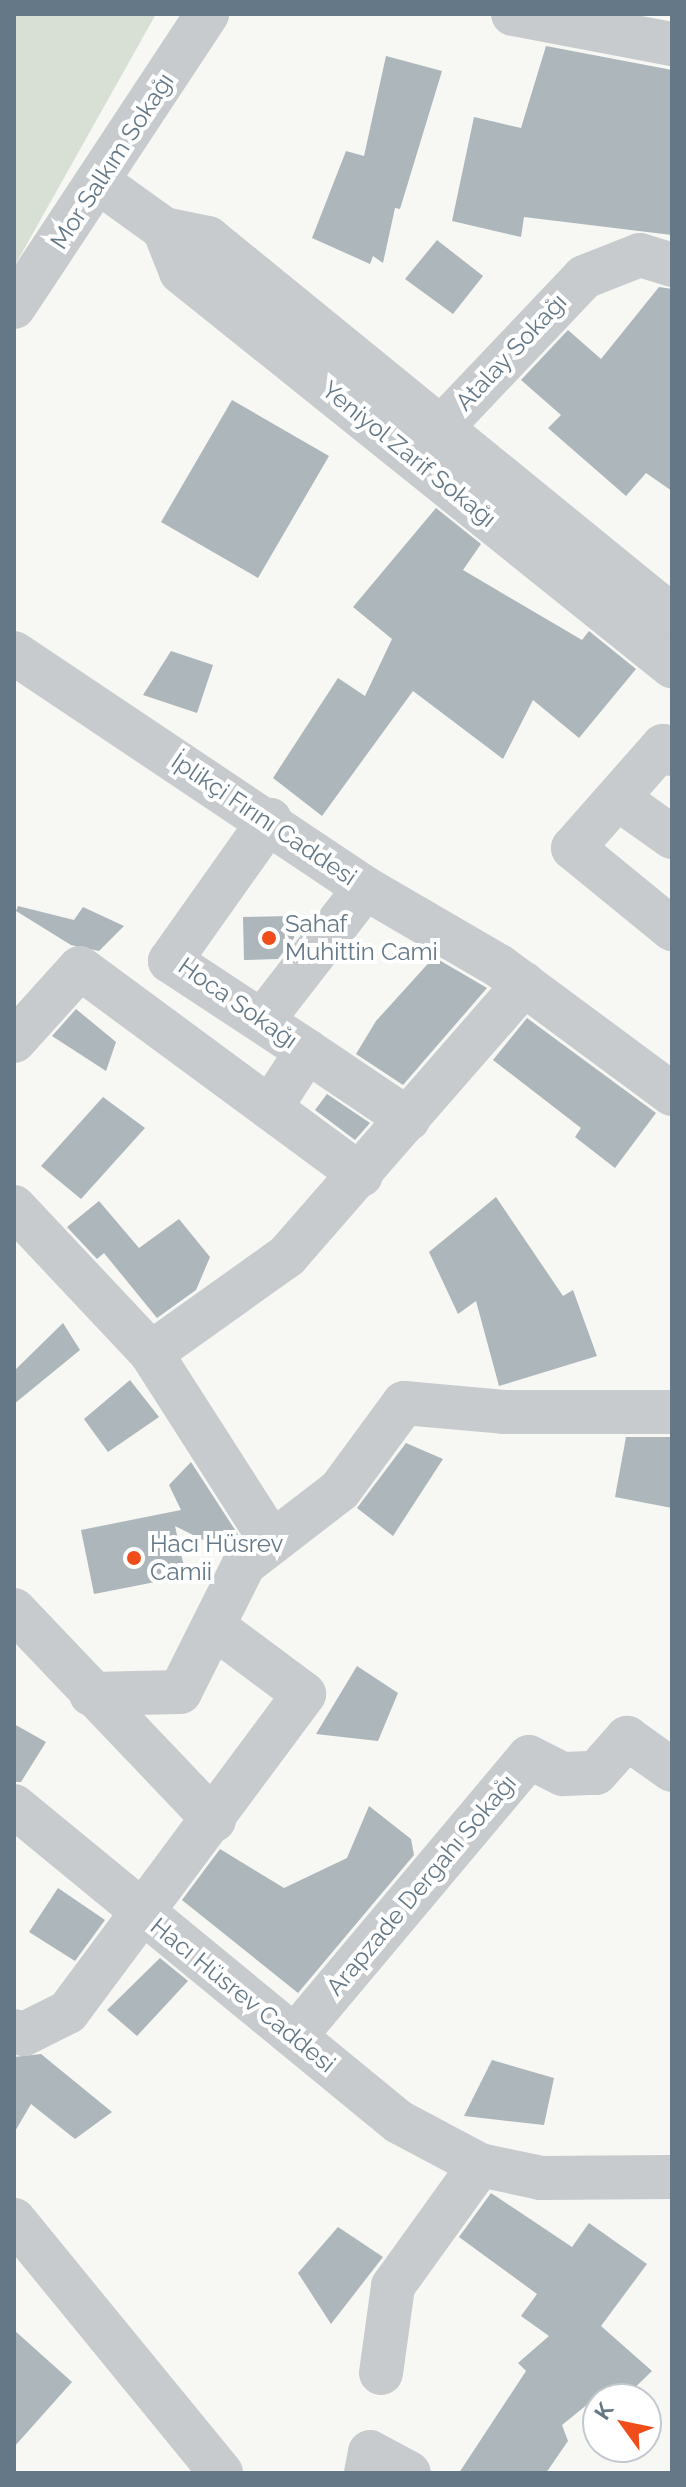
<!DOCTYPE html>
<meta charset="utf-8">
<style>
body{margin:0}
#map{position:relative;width:686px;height:2487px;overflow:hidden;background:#f7f7f4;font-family:Raleway,sans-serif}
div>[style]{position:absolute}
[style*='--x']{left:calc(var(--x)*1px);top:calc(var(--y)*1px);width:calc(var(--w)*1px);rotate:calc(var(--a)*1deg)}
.green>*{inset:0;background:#d8e0d5}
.building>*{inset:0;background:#adb6bb}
.minor>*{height:44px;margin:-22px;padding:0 22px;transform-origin:22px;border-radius:22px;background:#c7cbce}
.dots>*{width:22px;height:22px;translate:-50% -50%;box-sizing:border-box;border:4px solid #fff;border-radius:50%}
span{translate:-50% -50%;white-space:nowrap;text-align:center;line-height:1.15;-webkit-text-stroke:8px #fff;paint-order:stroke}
.street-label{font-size:24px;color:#647887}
.poi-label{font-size:24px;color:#647887}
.left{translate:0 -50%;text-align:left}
.frame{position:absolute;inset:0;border:16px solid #647887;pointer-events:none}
.north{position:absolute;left:582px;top:2383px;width:80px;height:80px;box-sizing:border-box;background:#fff;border:2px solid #c1c9cf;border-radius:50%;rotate:303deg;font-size:22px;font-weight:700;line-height:32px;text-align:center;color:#647887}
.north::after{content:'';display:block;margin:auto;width:28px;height:36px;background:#f04d1b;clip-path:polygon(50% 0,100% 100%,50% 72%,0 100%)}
</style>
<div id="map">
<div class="green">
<i style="clip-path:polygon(14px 14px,156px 14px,14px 267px)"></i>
</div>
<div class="building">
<i style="clip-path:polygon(546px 46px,672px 70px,672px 235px,524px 217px,521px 237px,452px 221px,474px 117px,521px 128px)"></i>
<i style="clip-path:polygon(386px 56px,442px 71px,400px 209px,395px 208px,383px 263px,373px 256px,370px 264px,312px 238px,346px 151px,364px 156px)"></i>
<i style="clip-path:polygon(437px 240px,483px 276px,453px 314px,405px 279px)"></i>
<i style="clip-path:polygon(659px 287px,672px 289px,672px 491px,646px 473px,626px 496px,548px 428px,561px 415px,521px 380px,568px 330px,601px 359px)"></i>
<i style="clip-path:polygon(232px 400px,329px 456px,258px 578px,161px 522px)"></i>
<i style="clip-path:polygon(436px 508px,481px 544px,463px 570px,582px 640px,589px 631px,636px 669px,579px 738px,533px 700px,503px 759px,413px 691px,322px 816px,273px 778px,338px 678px,365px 696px,392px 639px,353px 607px)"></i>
<i style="clip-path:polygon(171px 651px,213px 665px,197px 713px,143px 695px)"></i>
<i style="clip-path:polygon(18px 906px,74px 920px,83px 907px,124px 926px,99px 951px,71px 945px,16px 911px)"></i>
<i style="clip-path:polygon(294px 916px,294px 938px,278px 959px,244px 960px,243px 917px)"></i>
<i style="clip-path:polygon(434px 957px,487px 988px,403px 1085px,356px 1054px,376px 1021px)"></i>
<i style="clip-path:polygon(76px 1009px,116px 1042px,106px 1071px,52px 1036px)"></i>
<i style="clip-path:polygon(527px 1018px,656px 1113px,615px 1168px,575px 1137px,581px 1128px,493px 1060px)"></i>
<i style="clip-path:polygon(327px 1094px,370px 1123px,355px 1140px,315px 1110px)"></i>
<i style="clip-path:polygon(103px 1097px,145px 1128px,81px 1199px,41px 1166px)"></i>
<i style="clip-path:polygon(496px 1197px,563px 1296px,573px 1290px,597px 1356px,499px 1386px,476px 1301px,458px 1314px,429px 1252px)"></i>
<i style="clip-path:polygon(99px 1201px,139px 1248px,179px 1219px,210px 1257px,196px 1290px,157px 1318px,104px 1253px,97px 1259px,67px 1227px)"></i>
<i style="clip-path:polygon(63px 1323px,80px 1350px,14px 1404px,14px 1371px)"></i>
<i style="clip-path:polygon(130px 1380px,159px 1417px,108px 1452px,84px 1419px)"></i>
<i style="clip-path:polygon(626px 1437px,672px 1437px,672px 1508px,615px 1497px)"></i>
<i style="clip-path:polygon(406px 1443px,443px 1459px,393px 1536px,357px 1508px)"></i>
<i style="clip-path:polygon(191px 1462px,239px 1536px,221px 1549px,175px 1526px,186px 1576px,94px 1594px,81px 1530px,181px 1510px,169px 1485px)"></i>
<i style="clip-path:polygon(357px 1666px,398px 1693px,378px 1741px,316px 1734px)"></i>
<i style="clip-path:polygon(14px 1724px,46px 1742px,21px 1782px,14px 1782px)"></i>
<i style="clip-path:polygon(369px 1806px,411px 1839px,414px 1855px,298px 1993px,182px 1900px,220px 1849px,284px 1888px,347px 1858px)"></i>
<i style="clip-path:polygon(58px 1888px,105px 1920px,75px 1961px,29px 1932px)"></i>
<i style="clip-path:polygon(160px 1958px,188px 1981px,137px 2036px,107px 2010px)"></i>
<i style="clip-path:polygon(41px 2054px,112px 2112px,75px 2139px,31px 2104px,14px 2133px,14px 2057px)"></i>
<i style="clip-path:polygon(492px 2060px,554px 2078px,544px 2125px,464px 2116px)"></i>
<i style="clip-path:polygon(491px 2193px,572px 2247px,589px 2223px,647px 2264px,601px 2326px,652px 2371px,623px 2399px,594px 2399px,562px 2425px,568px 2441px,546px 2473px,459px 2473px,526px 2371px,518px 2363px,549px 2336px,521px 2316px,537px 2294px,459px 2237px)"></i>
<i style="clip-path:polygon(338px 2227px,383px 2257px,331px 2324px,298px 2273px)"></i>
<i style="clip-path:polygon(14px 2330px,72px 2382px,14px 2447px)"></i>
</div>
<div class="minor">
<i style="--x:513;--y:14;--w:162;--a:10.7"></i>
<i style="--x:100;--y:183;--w:79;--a:35.7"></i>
<i style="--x:164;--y:229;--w:45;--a:11.6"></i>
<i style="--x:208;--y:238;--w:598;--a:39.17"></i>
<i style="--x:164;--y:229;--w:46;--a:68.4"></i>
<i style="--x:181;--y:272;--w:630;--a:38.75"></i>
<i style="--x:14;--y:307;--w:351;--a:-56.6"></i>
<i style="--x:420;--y:450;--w:238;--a:-46.5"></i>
<i style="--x:584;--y:277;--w:60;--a:-21.4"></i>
<i style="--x:640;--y:255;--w:34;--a:17"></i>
<i style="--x:14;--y:653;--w:422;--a:33.8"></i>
<i style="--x:365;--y:888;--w:155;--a:30.2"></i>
<i style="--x:499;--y:966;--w:215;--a:36.5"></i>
<i style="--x:672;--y:754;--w:12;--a:-138"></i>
<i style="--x:663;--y:746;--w:136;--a:131.4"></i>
<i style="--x:573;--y:848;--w:128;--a:39.3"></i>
<i style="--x:620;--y:800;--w:64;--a:35.4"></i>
<i style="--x:262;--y:1021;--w:168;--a:-52.2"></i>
<i style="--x:14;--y:1041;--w:98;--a:-47.9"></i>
<i style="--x:80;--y:968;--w:349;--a:36.4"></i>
<i style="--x:307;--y:1051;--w:122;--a:34"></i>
<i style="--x:270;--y:1108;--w:68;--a:-57"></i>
<i style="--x:307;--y:1051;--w:164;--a:-146.7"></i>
<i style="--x:170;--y:961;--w:173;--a:-54.7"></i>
<i style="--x:14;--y:1207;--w:200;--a:46.8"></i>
<i style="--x:151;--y:1353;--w:224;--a:57.4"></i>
<i style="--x:151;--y:1353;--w:167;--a:-35.5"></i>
<i style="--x:287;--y:1256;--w:361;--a:-48.9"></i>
<i style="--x:14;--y:1610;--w:290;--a:46.4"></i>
<i style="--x:91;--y:1694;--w:89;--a:-1.3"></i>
<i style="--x:180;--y:1692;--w:143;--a:-63.4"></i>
<i style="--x:244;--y:1564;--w:121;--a:-37.6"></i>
<i style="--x:340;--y:1490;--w:108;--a:-53.7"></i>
<i style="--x:404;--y:1403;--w:100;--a:5.1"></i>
<i style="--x:504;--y:1412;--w:168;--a:0"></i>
<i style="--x:14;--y:1806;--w:498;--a:39.4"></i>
<i style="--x:399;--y:2122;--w:92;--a:28"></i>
<i style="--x:480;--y:2165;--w:62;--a:12"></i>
<i style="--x:541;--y:2178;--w:131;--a:-0.4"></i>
<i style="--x:14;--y:2031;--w:10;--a:17"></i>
<i style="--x:24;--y:2034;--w:49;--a:-26.6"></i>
<i style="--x:68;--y:2012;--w:396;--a:-53.4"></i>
<i style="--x:304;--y:1694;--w:112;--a:-143.3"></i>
<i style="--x:295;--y:2036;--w:364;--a:-50"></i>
<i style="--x:529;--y:1757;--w:38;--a:27"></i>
<i style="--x:563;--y:1774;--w:33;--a:-2"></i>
<i style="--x:596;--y:1773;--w:47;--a:-48.5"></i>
<i style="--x:627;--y:1738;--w:55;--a:35.4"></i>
<i style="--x:14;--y:2220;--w:327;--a:50.7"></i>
<i style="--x:381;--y:2373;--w:88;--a:-82.1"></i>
<i style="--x:393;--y:2286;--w:149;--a:-54.3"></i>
<i style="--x:366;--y:2473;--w:21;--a:-79"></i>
<i style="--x:370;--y:2452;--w:44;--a:28.3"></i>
</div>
<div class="dots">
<i style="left:269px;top:938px;background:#f04d1b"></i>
<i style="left:134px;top:1558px;background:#f04d1b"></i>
</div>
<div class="street-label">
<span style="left:112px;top:161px;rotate:-57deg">Mor Salkım Sokağı</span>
<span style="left:511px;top:352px;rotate:-47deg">Atalay Sokağı</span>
<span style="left:409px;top:454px;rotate:39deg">Yeniyol Zarif Sokağı</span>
<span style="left:264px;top:819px;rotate:34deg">İplikçi Fırını Caddesi</span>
<span style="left:238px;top:1003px;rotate:35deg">Hoca Sokağı</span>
<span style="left:421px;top:1885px;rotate:-50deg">Arapzade Dergahı Sokağı</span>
<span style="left:243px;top:1995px;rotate:39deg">Hacı Hüsrev Caddesi</span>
</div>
<div class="poi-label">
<span class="left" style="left:285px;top:938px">Sahaf<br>Muhittin Cami</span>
<span class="left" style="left:150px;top:1558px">Hacı Hüsrev<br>Camii</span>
</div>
<div class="frame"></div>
<div class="north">K</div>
</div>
